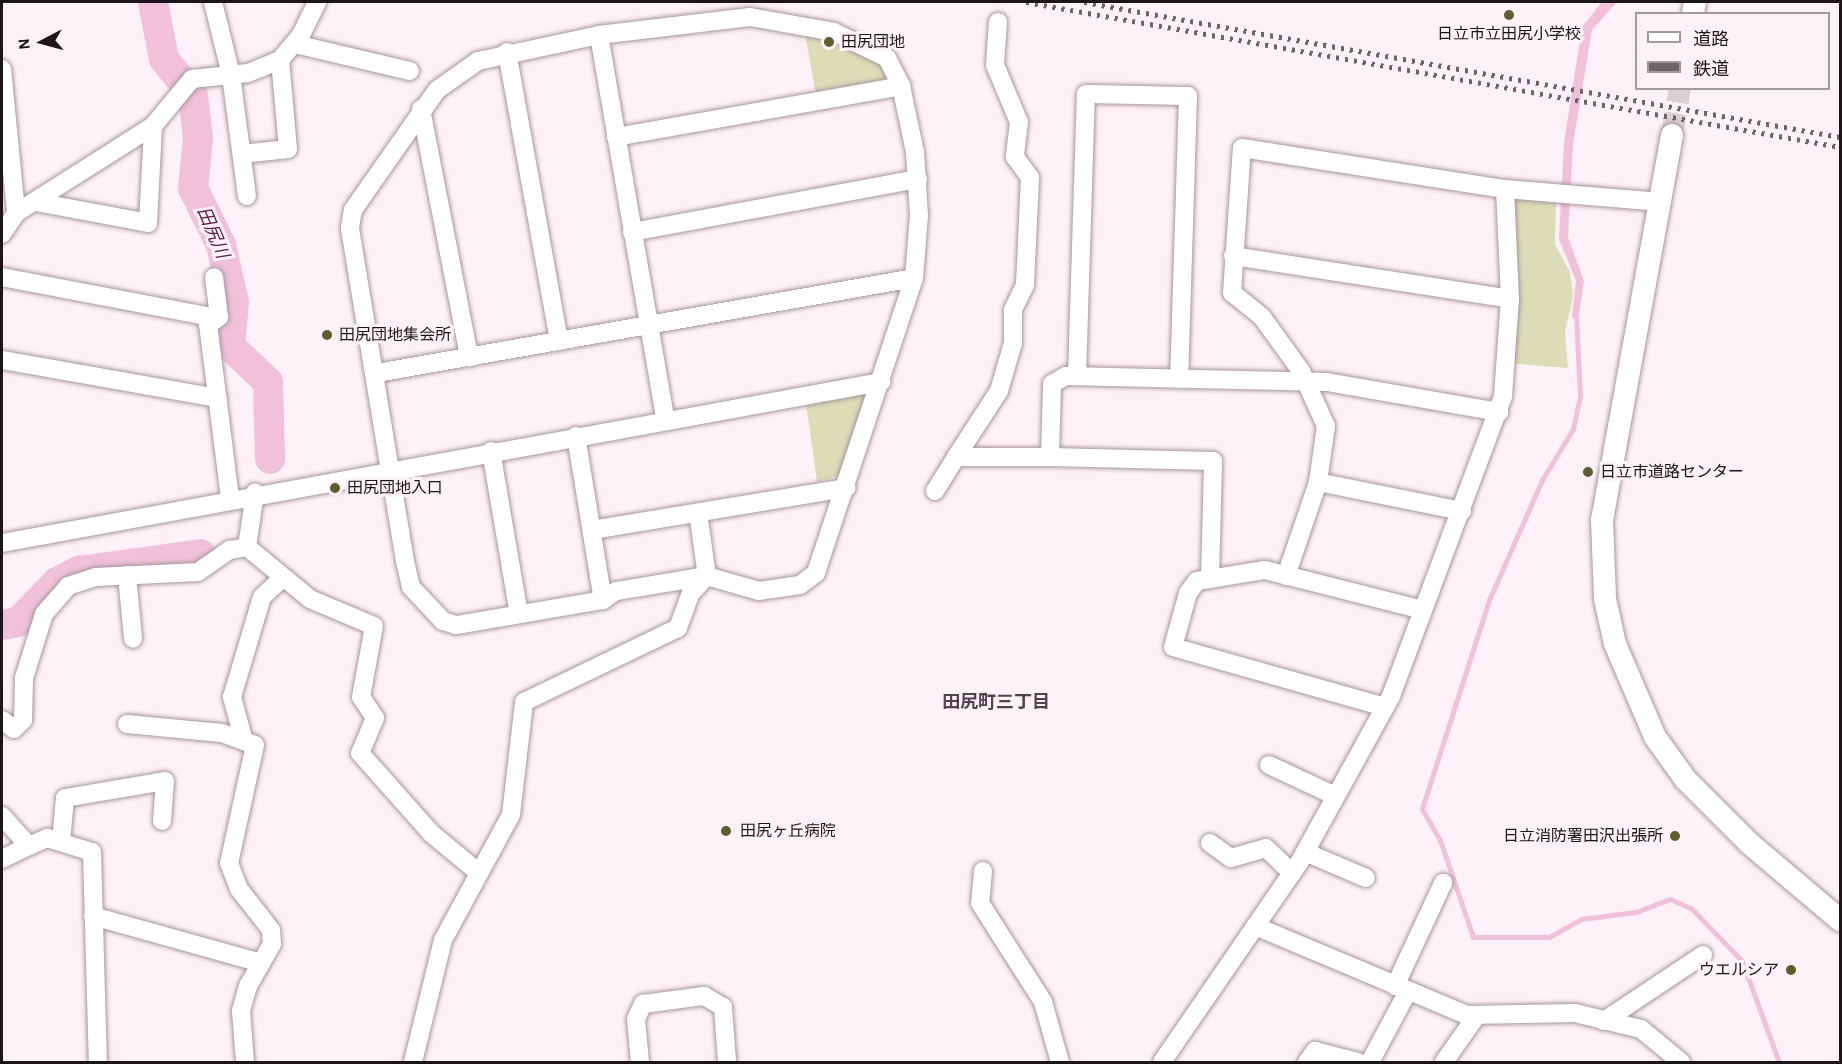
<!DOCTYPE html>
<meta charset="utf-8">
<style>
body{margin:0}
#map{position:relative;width:1842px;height:1064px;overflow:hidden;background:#fef1f7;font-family:"Alegreya Sans","Noto Sans JP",sans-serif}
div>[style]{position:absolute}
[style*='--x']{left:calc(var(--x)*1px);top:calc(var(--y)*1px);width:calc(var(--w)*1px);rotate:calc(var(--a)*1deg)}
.green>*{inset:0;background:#dbddb7}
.water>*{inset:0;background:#f0c1d9}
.stream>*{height:5px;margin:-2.5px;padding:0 2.5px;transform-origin:2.5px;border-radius:2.5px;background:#f0c1d9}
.river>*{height:30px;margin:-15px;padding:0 15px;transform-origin:15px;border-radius:15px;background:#f0c1d9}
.tertiary-tunnel>*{height:22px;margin-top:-11px;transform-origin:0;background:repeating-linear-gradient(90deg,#dcd0d6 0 22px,transparent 0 33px)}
.roads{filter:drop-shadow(0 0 2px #a8959f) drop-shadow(0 0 2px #a8959f)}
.minor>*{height:18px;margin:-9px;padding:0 9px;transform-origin:9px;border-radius:9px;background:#fff}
.tertiary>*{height:22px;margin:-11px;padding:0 11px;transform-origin:11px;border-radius:11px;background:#fff}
.rail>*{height:4.5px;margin-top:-2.25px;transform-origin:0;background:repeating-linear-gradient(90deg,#6d6469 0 3px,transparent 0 9px)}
.dots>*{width:16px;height:16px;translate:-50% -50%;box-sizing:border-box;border:3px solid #fef1f7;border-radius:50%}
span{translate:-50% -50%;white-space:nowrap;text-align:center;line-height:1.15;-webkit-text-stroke:6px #fef1f7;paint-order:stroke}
.poi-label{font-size:16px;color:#1c1519}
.left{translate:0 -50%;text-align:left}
.right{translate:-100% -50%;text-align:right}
.water-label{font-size:18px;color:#582142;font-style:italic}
.neighbourhood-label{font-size:18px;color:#53424b;font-weight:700}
.frame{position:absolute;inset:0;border:3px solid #1c1519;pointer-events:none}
.legend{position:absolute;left:1635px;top:12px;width:195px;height:78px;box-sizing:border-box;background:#fef1f7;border:2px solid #a4999e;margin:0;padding:8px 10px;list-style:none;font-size:18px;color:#1c1519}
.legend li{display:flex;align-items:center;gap:12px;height:30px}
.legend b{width:30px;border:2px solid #a4999e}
.north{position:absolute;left:12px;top:12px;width:60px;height:60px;-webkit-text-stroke:4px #fef1f7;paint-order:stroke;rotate:264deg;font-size:16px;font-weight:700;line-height:24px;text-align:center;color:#1c1519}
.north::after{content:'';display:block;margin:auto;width:21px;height:27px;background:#1c1519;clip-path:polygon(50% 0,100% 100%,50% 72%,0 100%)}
</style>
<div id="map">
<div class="green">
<i style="clip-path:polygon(805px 34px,877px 62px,889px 74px,883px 82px,816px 95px)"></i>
<i style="clip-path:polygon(1505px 189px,1556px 193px,1555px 244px,1570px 272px,1573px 296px,1565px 332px,1568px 368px,1506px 363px)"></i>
<i style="clip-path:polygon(863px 395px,868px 403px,845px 474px,817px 482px,806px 403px)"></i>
</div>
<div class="water">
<i style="clip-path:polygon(1602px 2px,1617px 2px,1592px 30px,1573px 144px,1568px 237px,1584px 281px,1578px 321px,1572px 317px,1576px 281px,1559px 239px,1564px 143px,1582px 27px)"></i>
</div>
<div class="stream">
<i style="--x:1576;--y:314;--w:82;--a:87.2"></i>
<i style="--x:1580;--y:396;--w:34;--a:102"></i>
<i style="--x:1573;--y:429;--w:60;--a:121.3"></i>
<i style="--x:1542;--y:480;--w:131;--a:113.8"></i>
<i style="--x:1489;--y:600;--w:219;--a:107.8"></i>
<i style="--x:1422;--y:809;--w:36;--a:60"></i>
<i style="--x:1440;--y:840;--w:102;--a:71.2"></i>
<i style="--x:1473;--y:937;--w:76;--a:0"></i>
<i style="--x:1549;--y:937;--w:37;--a:-29"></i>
<i style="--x:1581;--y:919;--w:55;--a:-7.3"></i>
<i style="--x:1636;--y:912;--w:36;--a:-21"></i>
<i style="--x:1670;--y:899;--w:24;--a:24"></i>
<i style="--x:1692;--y:909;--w:72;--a:46.1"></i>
<i style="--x:1742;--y:961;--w:108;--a:69.9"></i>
</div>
<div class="river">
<i style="--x:153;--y:2;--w:58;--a:79.1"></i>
<i style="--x:164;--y:59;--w:46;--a:51.1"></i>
<i style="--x:193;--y:95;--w:43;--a:83.4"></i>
<i style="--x:198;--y:138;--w:50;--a:95.7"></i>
<i style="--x:193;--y:188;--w:64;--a:63.8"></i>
<i style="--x:221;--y:245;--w:58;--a:77.2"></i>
<i style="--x:234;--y:302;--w:44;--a:95.2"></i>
<i style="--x:230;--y:346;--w:52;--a:43.5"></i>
<i style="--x:268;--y:382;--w:77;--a:88.5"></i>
<i style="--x:2;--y:625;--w:16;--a:-11"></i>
<i style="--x:18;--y:622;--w:56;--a:-45.7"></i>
<i style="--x:57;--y:582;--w:25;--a:-27"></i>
<i style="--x:79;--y:571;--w:123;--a:-7.9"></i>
</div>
<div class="tertiary-tunnel">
<i style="--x:1672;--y:135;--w:48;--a:-80.3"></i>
</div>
<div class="roads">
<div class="minor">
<i style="--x:213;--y:2;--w:75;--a:76.1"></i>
<i style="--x:231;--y:75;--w:122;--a:82.5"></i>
<i style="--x:750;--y:17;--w:85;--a:10.1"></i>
<i style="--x:834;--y:32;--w:59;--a:26.1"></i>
<i style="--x:887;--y:58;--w:31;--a:63"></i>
<i style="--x:901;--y:86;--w:67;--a:78"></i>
<i style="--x:915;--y:152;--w:63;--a:86.4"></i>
<i style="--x:919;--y:215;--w:63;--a:94.5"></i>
<i style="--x:914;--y:278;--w:311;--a:108.4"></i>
<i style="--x:816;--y:573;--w:20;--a:143"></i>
<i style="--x:800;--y:585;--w:41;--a:171.7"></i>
<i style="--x:759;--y:591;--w:54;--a:-163.9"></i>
<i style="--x:707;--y:576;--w:92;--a:170.6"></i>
<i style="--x:616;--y:591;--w:16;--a:145"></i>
<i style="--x:603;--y:600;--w:149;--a:170.3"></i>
<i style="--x:456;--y:625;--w:14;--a:-163"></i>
<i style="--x:443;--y:621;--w:47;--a:-133.3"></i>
<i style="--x:411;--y:587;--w:27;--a:-103"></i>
<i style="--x:405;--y:561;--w:338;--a:-99.4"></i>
<i style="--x:350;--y:228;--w:18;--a:-81"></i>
<i style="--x:353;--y:210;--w:146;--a:-55"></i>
<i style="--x:437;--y:90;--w:50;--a:-35.3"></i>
<i style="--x:478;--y:61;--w:124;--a:-12.1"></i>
<i style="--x:599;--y:35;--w:152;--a:-6.8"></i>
<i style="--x:998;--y:22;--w:43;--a:94"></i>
<i style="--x:995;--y:65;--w:62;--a:67.2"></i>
<i style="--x:1019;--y:122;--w:35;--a:97"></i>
<i style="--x:1015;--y:157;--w:26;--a:54"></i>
<i style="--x:1030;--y:178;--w:107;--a:92.7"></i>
<i style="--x:1025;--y:285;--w:28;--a:116"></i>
<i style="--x:1013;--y:310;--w:33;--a:90"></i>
<i style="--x:1013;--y:343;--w:50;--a:106.3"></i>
<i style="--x:999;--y:391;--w:79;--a:123.1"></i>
<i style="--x:956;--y:457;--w:94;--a:0"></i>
<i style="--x:599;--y:35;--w:390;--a:80.2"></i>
<i style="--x:295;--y:44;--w:118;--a:13.2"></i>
<i style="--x:507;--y:52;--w:294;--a:79.8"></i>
<i style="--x:2;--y:69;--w:145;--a:84.4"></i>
<i style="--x:421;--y:109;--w:253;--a:79"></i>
<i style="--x:616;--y:137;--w:290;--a:-10.1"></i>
<i style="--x:242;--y:154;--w:46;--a:-6.2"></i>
<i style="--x:288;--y:149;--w:89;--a:-95.1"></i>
<i style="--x:36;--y:202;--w:114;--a:10.6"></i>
<i style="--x:148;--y:223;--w:97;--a:-87"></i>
<i style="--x:632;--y:232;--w:291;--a:-10.5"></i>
<i style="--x:2;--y:234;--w:25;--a:-56"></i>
<i style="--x:16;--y:213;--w:162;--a:-32.4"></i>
<i style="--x:153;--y:126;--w:61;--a:-50.3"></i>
<i style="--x:192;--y:79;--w:56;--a:-6.1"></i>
<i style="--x:248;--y:73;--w:35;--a:-22"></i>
<i style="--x:280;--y:60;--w:33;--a:-50"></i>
<i style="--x:301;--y:35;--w:37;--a:-64"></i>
<i style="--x:1233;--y:256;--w:280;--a:8.8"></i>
<i style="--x:2;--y:277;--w:209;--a:10.8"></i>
<i style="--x:207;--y:316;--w:183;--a:82.8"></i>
<i style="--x:208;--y:325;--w:14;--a:-36"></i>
<i style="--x:219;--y:317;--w:40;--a:-97.1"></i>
<i style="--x:2;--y:360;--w:219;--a:10"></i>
<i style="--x:377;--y:373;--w:545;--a:-10.03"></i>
<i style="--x:1077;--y:376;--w:282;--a:-88.2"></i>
<i style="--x:1086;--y:94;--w:102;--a:1.1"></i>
<i style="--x:1188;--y:96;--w:283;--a:91.8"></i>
<i style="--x:576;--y:436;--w:166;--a:80.7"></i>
<i style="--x:491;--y:451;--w:165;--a:80.3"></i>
<i style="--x:1318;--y:482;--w:147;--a:11.4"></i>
<i style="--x:935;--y:491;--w:40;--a:-58"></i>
<i style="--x:592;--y:530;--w:258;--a:-9.4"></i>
<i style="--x:2;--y:543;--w:894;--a:-10.38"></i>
<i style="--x:247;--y:547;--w:55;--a:-81.6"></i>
<i style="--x:127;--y:575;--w:64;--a:84.6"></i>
<i style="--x:1286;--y:576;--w:99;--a:-71.2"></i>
<i style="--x:1318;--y:482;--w:57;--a:-81.9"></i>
<i style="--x:1326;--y:426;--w:60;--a:-114.4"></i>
<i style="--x:1301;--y:371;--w:67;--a:-125.8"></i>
<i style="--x:1262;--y:317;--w:38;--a:-141"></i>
<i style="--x:1232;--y:293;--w:145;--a:-86.1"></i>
<i style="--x:1242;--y:148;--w:266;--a:8.9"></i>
<i style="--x:1505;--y:189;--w:156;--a:4.8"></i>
<i style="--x:1210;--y:579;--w:118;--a:-88.5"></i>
<i style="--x:1213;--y:461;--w:163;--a:-178.6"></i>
<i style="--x:1050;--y:457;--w:73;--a:-88.4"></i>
<i style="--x:1052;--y:384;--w:16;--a:-30"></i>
<i style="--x:1066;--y:376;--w:261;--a:1.3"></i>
<i style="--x:1327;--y:382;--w:175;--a:9.9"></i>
<i style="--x:1385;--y:707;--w:220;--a:-164.2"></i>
<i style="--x:1173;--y:647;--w:56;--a:-74.5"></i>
<i style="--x:1188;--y:593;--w:15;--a:-53"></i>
<i style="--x:1197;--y:581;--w:69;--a:-9.2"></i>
<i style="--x:1265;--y:570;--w:163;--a:14.2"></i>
<i style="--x:2;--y:720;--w:15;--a:37"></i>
<i style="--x:14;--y:729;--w:13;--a:-45"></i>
<i style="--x:23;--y:720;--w:42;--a:-88.6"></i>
<i style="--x:24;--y:678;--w:67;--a:-72.6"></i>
<i style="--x:44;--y:614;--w:37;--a:-49"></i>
<i style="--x:68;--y:586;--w:29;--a:-18"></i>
<i style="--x:96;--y:577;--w:102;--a:-2.8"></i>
<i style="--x:198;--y:572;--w:39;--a:-35"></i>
<i style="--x:230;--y:550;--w:17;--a:-10"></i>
<i style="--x:247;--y:547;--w:82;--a:39.5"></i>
<i style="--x:310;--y:599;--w:69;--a:22.9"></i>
<i style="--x:374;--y:626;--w:72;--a:100.4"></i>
<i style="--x:361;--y:697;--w:25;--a:56"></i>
<i style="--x:375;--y:718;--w:38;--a:113"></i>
<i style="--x:360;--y:753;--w:108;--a:48.4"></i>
<i style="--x:432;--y:834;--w:60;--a:39.6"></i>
<i style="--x:127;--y:724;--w:95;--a:5.4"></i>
<i style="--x:222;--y:733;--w:35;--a:20"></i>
<i style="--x:255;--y:745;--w:121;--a:102.4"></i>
<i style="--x:229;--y:863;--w:28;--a:69"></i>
<i style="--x:239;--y:889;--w:52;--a:52"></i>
<i style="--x:271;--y:930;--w:14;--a:86"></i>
<i style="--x:272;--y:944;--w:48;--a:119.7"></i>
<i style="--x:248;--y:986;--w:26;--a:106"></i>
<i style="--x:241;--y:1011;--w:51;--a:85.5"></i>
<i style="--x:244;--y:741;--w:46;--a:-105.3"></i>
<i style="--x:232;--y:697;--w:104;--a:-73.3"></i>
<i style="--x:262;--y:597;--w:26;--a:-43"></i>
<i style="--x:1269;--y:765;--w:71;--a:25.1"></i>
<i style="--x:2;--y:816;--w:40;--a:48"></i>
<i style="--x:29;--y:846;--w:20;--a:-24"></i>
<i style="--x:47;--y:838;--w:47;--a:17.3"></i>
<i style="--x:92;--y:852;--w:210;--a:88.4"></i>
<i style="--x:61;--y:842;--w:44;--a:-84.8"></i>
<i style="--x:65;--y:798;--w:101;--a:-9.6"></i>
<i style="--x:165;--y:781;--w:40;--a:94.3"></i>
<i style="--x:1210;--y:843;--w:26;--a:36"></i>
<i style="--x:1231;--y:858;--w:36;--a:-16"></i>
<i style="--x:1266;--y:848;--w:36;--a:44"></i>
<i style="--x:1305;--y:852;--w:66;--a:23.1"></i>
<i style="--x:2;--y:859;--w:30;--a:-26"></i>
<i style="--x:983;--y:871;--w:32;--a:95"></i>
<i style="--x:980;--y:903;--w:117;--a:57.5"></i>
<i style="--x:1043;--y:1002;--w:62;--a:74.2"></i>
<i style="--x:93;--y:916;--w:174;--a:15.6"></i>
<i style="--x:1255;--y:926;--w:230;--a:22.8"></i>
<i style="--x:1467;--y:1015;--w:108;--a:-1.1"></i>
<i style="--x:1575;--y:1013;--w:68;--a:13.6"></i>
<i style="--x:1641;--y:1029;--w:52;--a:39.5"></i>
<i style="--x:1395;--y:986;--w:114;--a:-65"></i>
<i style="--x:1604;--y:1021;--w:119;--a:-33.7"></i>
<i style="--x:413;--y:1062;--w:126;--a:-76.2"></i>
<i style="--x:443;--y:940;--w:142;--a:-61.5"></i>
<i style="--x:511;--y:815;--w:114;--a:-83.4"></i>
<i style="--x:524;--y:702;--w:171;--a:-25.7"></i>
<i style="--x:678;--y:628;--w:37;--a:-70"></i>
<i style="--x:691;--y:593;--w:23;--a:-47"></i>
<i style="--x:707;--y:576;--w:64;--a:-98.1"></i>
<i style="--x:640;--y:1062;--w:43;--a:-95.3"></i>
<i style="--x:636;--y:1019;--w:17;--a:-65"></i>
<i style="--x:643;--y:1004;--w:62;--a:-7.5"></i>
<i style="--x:704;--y:996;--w:22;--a:30"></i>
<i style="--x:723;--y:1007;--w:55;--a:85.8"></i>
<i style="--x:1162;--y:1062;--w:242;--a:-55.5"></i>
<i style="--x:1299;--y:863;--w:191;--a:-61.1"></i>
<i style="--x:1391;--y:696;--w:320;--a:-69.5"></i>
<i style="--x:1503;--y:396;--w:97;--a:-85.9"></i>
<i style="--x:1510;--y:299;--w:110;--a:-92.6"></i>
<i style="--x:1307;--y:1062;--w:14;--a:-54"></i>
<i style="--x:1315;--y:1051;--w:44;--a:14.3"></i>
<i style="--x:1370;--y:1062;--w:78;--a:-61.8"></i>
<i style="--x:1444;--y:1062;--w:57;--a:-54.9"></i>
</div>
<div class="tertiary">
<i style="--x:1693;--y:14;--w:12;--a:-81"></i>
<i style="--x:1672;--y:135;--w:391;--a:100.3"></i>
<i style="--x:1602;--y:520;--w:79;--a:87.8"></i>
<i style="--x:1605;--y:599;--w:46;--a:77.5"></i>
<i style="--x:1615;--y:644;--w:101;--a:66.7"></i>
<i style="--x:1655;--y:737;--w:53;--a:54.2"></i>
<i style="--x:1686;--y:780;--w:91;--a:45"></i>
<i style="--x:1750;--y:844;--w:118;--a:40.2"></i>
</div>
</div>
<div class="rail">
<i style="--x:1026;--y:2;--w:827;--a:10.1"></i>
<i style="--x:1084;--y:2;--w:768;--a:10.12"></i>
</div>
<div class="dots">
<i style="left:1509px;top:15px;background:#5d5e2b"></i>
<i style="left:829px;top:42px;background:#5d5e2b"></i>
<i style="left:327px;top:335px;background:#5d5e2b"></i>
<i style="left:1588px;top:472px;background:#5d5e2b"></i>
<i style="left:335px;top:488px;background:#5d5e2b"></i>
<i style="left:726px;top:831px;background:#5d5e2b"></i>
<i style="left:1675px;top:836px;background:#5d5e2b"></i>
<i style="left:1791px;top:970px;background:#5d5e2b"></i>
</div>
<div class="poi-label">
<span style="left:1509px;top:34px">日立市立田尻小学校</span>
<span class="left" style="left:841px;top:42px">田尻団地</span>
<span class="left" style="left:339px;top:335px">田尻団地集会所</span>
<span class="left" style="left:1600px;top:472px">日立市道路センター</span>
<span class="left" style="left:347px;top:488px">田尻団地入口</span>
<span class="left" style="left:740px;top:831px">田尻ヶ丘病院</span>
<span class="right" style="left:1663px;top:836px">日立消防署田沢出張所</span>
<span class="right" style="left:1779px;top:970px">ウエルシア</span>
</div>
<div class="water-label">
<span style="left:212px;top:233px;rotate:67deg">田尻川</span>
</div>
<div class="neighbourhood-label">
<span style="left:996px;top:703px">田尻町三丁目</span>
</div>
<div class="frame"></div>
<ul class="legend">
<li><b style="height:8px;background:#fff"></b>道路</li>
<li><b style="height:8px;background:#6d6469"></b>鉄道</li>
</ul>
<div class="north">N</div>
</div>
